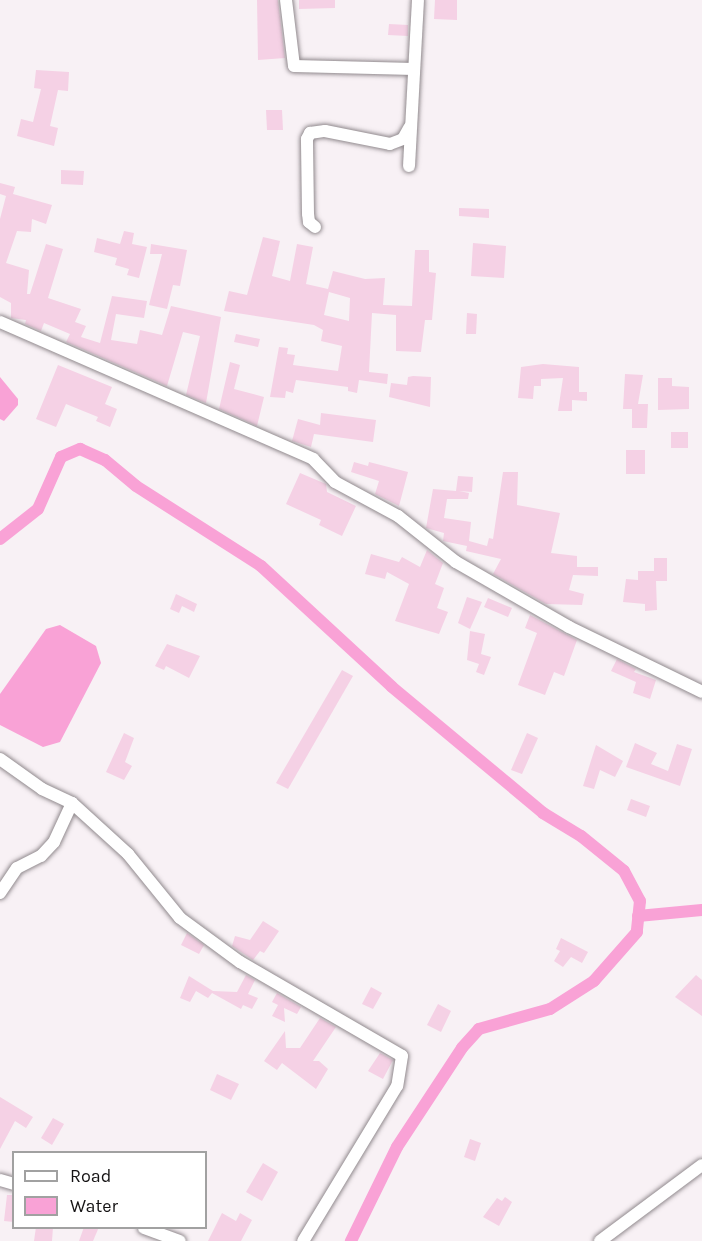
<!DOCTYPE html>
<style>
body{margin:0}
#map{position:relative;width:702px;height:1241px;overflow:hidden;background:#f8f1f5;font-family:Karla,sans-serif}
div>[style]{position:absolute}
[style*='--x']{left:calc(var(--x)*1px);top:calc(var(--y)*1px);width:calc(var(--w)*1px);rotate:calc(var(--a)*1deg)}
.water>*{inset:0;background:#f9a2d6}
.canal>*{height:12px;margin:-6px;padding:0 6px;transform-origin:6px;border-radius:6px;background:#f9a2d6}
.building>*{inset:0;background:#f5d1e5}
.roads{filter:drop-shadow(0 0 2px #918a8e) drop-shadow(0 0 2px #918a8e)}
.minor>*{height:12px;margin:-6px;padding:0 6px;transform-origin:6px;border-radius:6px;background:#fff}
span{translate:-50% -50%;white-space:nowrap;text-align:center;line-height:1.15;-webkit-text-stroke:4.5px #fff;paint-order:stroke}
.legend{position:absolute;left:12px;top:1151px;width:195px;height:78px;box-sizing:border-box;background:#fff;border:2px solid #a1a1a1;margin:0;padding:8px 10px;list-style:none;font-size:18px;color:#151314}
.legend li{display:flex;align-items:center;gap:12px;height:30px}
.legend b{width:30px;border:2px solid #a1a1a1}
</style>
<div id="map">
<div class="water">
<i style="clip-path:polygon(0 377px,18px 399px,18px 405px,4px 421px,0 419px)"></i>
<i style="clip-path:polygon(60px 625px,96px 646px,101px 663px,60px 742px,43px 747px,0 725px,0 694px,46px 629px)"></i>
</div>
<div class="canal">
<i style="--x:0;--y:539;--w:48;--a:-38.3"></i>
<i style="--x:38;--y:509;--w:57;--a:-66.1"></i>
<i style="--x:61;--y:457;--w:21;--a:-23"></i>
<i style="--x:80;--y:449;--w:27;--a:24"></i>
<i style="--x:105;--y:460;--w:40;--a:40"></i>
<i style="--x:136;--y:486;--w:148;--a:32.6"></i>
<i style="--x:261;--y:566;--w:178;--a:42.7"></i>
<i style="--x:392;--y:687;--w:197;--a:39.8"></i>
<i style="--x:543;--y:813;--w:44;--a:31.2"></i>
<i style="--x:581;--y:836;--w:55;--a:39.1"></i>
<i style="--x:624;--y:871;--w:34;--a:62"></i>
<i style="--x:640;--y:901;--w:31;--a:96"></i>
<i style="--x:637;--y:932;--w:65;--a:131.3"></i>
<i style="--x:594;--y:981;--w:52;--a:147.5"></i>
<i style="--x:550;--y:1009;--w:74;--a:164.3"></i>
<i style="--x:479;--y:1029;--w:25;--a:132"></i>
<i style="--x:462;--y:1048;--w:118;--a:123.3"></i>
<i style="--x:397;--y:1147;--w:105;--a:116.1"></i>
<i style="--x:638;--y:916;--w:64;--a:-5.4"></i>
</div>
<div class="building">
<i style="clip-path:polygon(257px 0,278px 0,285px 58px,258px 60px)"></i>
<i style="clip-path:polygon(299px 0,335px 0,335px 8px,299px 9px)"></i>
<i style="clip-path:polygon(435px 0,457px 0,457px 20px,434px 19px)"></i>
<i style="clip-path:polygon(389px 24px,408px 25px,408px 36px,388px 35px)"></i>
<i style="clip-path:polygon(36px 70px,69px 72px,68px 91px,58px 90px,50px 126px,58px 128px,54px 146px,17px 136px,21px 119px,33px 122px,41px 89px,34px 88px)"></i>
<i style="clip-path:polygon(266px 110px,282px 110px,283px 130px,267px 130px)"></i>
<i style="clip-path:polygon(61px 170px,84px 171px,83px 185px,61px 184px)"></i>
<i style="clip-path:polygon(0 183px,15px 187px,13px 194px,52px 205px,46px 224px,32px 219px,31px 232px,17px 231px,6px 263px,29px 270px,27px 294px,30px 294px,46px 244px,63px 249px,48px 298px,81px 309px,75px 322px,86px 326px,81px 337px,100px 343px,112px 296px,147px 301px,144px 318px,116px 314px,111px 340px,137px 344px,140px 330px,162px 335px,171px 306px,221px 317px,206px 403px,186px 395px,200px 336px,183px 332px,167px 386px,66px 342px,70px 334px,44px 323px,41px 331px,25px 324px,26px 320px,11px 318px,11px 303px,0 297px,0 219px,6px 196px,0 194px)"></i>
<i style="clip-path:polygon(459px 208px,489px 209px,489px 218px,459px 216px)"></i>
<i style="clip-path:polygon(124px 231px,134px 233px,132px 244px,147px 247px,139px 278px,127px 275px,129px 269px,115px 265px,117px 258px,94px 252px,97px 238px,120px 244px)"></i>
<i style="clip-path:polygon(evenodd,263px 237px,280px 241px,272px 276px,290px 281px,297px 244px,313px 247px,306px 284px,328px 289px,333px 271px,365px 279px,385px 278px,383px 305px,412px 306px,415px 250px,429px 250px,429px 272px,436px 273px,432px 320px,425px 320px,421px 352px,396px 351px,396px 315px,372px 313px,369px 372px,388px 374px,387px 384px,359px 380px,357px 393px,348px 391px,348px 387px,296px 380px,293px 393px,286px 391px,285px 398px,270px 397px,279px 347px,288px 348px,287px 354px,295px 355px,293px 365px,338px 371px,342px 346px,321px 341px,323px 330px,314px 325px,224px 311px,229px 291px,247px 295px,263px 237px,329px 292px,350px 298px,349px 321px,324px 315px,329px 292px)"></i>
<i style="clip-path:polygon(473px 243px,506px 246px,504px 278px,471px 276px)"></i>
<i style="clip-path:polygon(151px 244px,187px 250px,180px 286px,173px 285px,167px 309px,149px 305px,162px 254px,150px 254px)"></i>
<i style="clip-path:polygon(467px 313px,477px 314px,476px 334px,466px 334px)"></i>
<i style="clip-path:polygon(236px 334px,260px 339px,258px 347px,234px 342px)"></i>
<i style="clip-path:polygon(230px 362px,240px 365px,234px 389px,264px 397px,257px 426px,219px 409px)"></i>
<i style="clip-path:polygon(543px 364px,579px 367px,579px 392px,587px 392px,587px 401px,572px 400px,572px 411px,558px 411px,563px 378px,541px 379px,541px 386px,534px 386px,533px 399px,518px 398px,521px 367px)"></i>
<i style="clip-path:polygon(58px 365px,112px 387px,105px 404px,117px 409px,110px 427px,96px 421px,98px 417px,66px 404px,56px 427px,36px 419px)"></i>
<i style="clip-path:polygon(625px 374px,643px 375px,638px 404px,648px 404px,647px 428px,632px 428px,632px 409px,623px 409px)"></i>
<i style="clip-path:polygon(413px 376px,431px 377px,430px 407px,389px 397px,391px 383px,407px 385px,408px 377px)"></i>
<i style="clip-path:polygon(658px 378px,672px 378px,672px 386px,689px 387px,689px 409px,658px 410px)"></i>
<i style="clip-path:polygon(321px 413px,376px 420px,373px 442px,314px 434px,311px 447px,292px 441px,298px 419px,320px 425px)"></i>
<i style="clip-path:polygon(671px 432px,688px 432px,688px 448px,671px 448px)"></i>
<i style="clip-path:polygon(626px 450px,645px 450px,645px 474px,626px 474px)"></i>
<i style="clip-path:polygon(354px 462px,368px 466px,369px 462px,408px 472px,399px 506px,375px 494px,379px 481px,351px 472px)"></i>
<i style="clip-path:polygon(503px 472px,518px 472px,517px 505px,560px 513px,551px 553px,577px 556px,577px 567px,598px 567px,598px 576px,573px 575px,569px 590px,584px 594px,582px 605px,546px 604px,493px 574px,501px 559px,466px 551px,467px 546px,443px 541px,444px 533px,426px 528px,433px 489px,456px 491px,458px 476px,473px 477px,472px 492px,459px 491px,469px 493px,468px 499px,447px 499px,444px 518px,471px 522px,469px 541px,487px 546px,489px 538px,493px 539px)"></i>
<i style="clip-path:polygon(300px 473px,326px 484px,327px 492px,356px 506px,342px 536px,319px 525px,321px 520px,286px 504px)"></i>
<i style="clip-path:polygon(427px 550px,443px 563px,435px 584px,444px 588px,437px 608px,448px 612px,439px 634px,395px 621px,409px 584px,387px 572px,385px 579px,365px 574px,371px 554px,399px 562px,402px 557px,420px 567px)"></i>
<i style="clip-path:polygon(654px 558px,667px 558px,667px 581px,656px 581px,657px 610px,645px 611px,645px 604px,623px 602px,626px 579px,638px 580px,638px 571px,654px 571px)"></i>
<i style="clip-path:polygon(176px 594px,197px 604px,194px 612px,182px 606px,179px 613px,170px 609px)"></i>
<i style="clip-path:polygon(467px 597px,482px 602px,470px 629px,458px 623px)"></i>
<i style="clip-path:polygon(488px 598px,512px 608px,508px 617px,484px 607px)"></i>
<i style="clip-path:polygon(530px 615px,577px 640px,564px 676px,554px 672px,545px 695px,518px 685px,537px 633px,525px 628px)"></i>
<i style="clip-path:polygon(470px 631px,485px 634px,481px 654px,491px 657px,484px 675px,476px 672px,479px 664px,467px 660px)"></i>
<i style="clip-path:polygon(167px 644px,200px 656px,189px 678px,166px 666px,164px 670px,155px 666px)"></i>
<i style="clip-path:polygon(617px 659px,636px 669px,634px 672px,656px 680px,650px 699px,633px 693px,636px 682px,611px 671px)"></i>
<i style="clip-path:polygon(342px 670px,353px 676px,288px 789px,276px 783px)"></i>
<i style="clip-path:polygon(124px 733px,134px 738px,125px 762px,132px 766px,124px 780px,106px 772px)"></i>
<i style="clip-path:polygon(527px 733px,538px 738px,522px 774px,511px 770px)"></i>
<i style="clip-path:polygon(635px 743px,657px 753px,651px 764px,668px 771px,677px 744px,692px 749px,680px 786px,626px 767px)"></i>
<i style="clip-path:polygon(596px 745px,623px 761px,615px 777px,600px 770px,594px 789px,583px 786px)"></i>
<i style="clip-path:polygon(631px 799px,650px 806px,646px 817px,627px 810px)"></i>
<i style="clip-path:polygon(263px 921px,279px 931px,264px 953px,260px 951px,253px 960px,232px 946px,235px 936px,250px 940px)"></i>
<i style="clip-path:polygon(187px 933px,204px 945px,199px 954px,181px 945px)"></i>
<i style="clip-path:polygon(561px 938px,588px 952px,582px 963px,571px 957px,563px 967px,554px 961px,560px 951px,556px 949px)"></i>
<i style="clip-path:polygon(246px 975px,255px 980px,248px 994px,258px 998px,252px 1009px,243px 1005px,241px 1009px,212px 993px,208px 998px,196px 991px,190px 1002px,180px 998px,189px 976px,213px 991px,237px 992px)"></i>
<i style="clip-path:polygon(696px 975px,702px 980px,702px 1016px,675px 997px)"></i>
<i style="clip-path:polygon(371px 987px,382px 993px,373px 1009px,362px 1004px)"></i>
<i style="clip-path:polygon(277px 993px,301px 1007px,297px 1014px,284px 1008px,285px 1022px,272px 1016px,278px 1005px,272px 1002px)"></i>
<i style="clip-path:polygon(438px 1004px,451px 1011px,441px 1032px,427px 1025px)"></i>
<i style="clip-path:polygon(320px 1018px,336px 1027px,313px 1061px,319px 1061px,328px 1069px,316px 1089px,282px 1063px,277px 1070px,264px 1061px,285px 1031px,286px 1048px,300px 1048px)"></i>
<i style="clip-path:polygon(380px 1053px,393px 1060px,383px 1079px,368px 1071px)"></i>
<i style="clip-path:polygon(217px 1074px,239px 1084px,231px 1100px,210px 1090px)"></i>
<i style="clip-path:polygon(0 1097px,33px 1117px,26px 1128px,15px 1121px,0 1149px)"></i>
<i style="clip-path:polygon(53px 1118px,64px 1124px,52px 1145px,41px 1138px)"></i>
<i style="clip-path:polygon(470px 1139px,481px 1143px,475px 1161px,464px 1157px)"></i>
<i style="clip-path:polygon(263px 1163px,278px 1172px,262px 1201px,246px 1192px)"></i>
<i style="clip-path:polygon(7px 1195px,14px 1195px,14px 1222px,4px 1221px)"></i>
<i style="clip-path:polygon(505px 1197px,512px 1202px,499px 1226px,483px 1217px,497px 1198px,502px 1201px)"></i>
<i style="clip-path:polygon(222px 1213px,236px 1221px,240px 1213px,252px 1220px,241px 1241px,208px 1241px)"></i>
<i style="clip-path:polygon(36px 1227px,53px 1227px,52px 1241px,34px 1241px)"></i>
<i style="clip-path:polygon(84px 1227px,99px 1227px,93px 1241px,79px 1241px)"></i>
</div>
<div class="roads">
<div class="minor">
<i style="--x:286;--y:0;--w:66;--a:83.1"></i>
<i style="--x:294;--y:66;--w:120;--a:1.4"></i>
<i style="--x:409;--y:166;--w:166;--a:-86.9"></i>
<i style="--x:315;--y:227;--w:8;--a:-140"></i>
<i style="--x:309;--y:222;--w:8;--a:-97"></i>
<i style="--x:308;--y:214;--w:75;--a:-90.8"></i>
<i style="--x:307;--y:139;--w:7;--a:-63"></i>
<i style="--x:310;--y:133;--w:15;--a:-8"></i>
<i style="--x:325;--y:131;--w:66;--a:11.3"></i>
<i style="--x:390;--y:144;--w:14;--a:-21"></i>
<i style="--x:403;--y:139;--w:13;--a:-61"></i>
<i style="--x:0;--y:322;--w:342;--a:23.6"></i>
<i style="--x:313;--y:459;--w:32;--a:46"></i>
<i style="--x:335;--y:482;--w:72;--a:28.4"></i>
<i style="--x:398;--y:516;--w:74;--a:38.4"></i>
<i style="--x:456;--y:562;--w:130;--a:29.9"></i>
<i style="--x:569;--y:627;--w:148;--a:26"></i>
<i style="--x:0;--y:759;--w:52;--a:35.5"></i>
<i style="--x:42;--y:789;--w:33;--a:25"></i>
<i style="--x:72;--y:803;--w:76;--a:42.3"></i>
<i style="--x:128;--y:854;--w:82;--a:50.9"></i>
<i style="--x:180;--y:918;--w:74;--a:36.3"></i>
<i style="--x:240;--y:962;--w:187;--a:30.1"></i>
<i style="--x:402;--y:1056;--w:30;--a:99"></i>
<i style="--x:397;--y:1086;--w:181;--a:121.2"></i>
<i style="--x:0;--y:893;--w:30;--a:-56"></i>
<i style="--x:17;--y:868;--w:27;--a:-27"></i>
<i style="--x:41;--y:856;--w:19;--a:-47"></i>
<i style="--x:54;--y:842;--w:43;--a:-65.2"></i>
<i style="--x:0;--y:1180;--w:15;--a:16"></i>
<i style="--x:144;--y:1228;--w:38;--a:20"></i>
<i style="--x:600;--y:1241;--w:127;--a:-36.7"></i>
</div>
</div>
<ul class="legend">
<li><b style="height:8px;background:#fff"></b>Road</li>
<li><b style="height:16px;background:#f9a2d6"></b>Water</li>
</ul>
</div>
